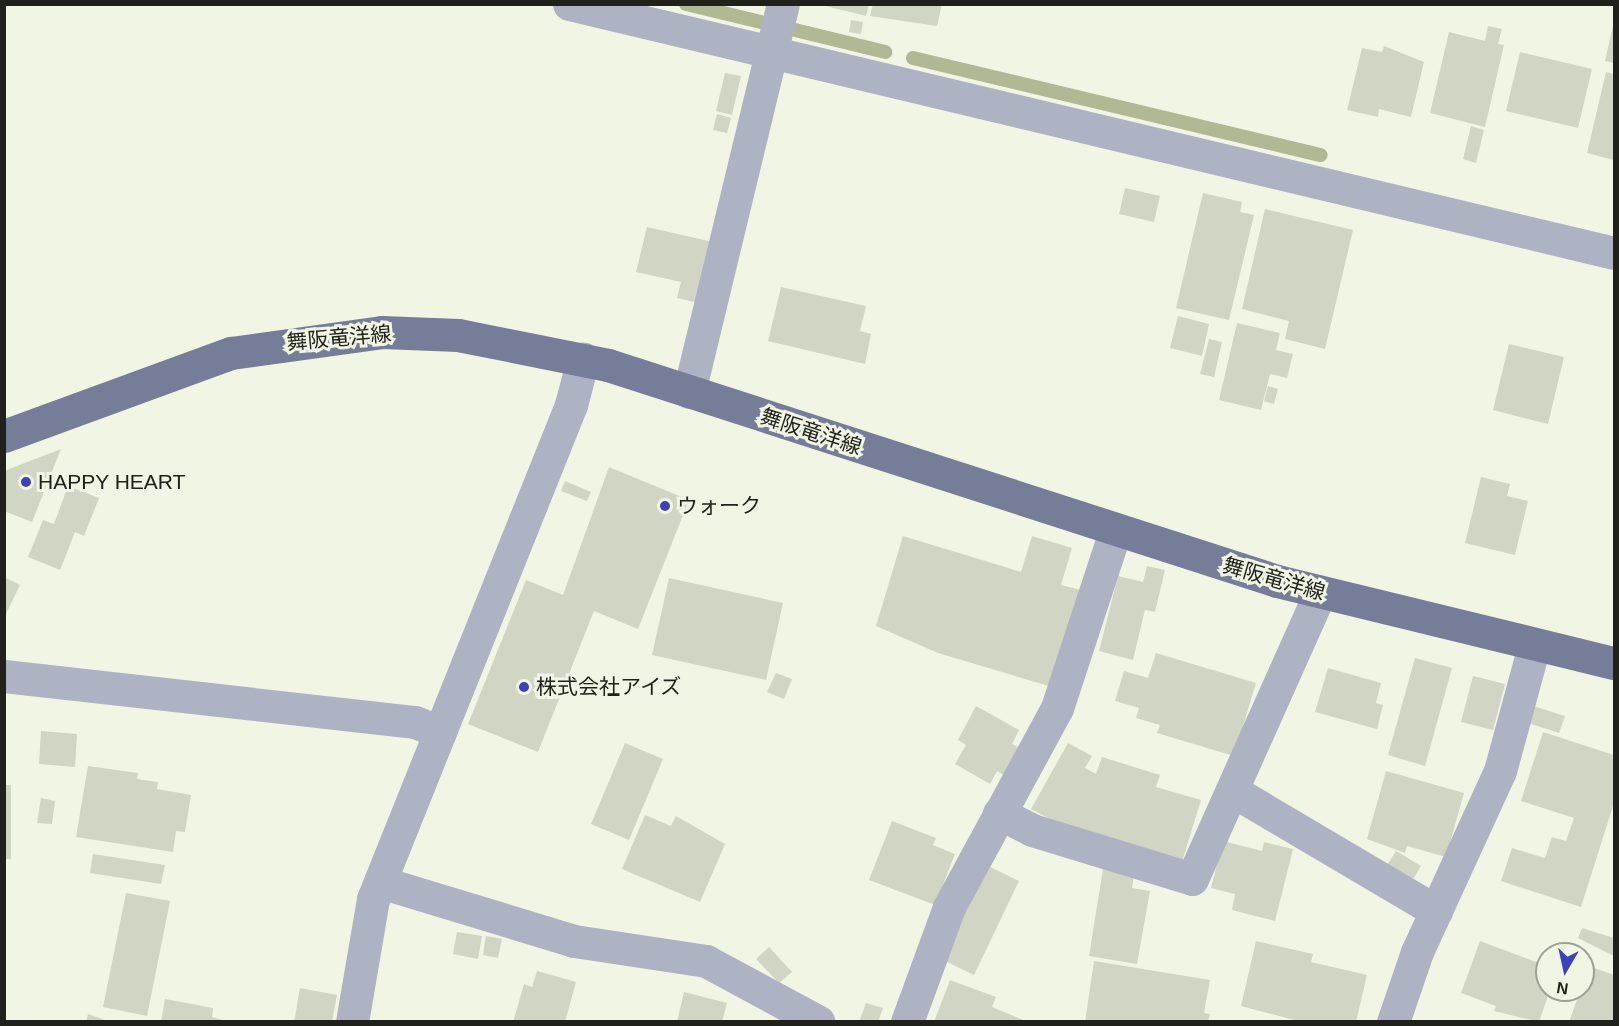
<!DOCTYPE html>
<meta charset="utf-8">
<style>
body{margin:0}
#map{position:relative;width:1619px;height:1026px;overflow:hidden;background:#f1f6e4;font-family:Helvetica,"Noto Sans JP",sans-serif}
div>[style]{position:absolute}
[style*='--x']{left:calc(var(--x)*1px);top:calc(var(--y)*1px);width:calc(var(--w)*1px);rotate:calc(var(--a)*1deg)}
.stream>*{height:14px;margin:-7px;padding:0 7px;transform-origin:7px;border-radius:7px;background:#b0b993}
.building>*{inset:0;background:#d1d5c4}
.minor>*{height:33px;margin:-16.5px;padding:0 16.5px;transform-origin:16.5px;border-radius:16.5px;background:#aeb3c3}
.major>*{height:33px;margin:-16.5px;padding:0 16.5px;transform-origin:16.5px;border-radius:16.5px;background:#757d99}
.dots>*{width:16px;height:16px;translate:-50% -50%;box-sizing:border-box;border:3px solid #f1f6e4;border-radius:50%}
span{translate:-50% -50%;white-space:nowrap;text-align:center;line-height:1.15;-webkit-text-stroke:6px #f1f6e4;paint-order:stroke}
.street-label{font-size:21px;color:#20211b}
.poi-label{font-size:21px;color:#20211b}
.left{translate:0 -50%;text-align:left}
.frame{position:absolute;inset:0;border:6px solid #20211b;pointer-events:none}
.north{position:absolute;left:1535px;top:942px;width:60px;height:60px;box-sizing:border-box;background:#f1f6e4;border:2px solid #9da194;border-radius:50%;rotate:189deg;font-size:16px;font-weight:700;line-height:24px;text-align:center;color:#20211b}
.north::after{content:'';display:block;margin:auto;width:21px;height:27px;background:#3b43b7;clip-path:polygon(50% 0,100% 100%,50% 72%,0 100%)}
</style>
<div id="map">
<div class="stream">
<i style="--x:686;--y:4;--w:77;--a:13.5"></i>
<i style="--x:795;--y:30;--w:93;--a:13.7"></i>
<i style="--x:913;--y:58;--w:419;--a:13.4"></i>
</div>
<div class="building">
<i style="clip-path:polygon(817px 4px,869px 4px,866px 16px)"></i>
<i style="clip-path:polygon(873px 4px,942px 4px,937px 26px,870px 16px)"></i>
<i style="clip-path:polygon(851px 20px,863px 22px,861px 34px,849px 32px)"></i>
<i style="clip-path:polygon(1614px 21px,1614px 63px,1605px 61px)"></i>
<i style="clip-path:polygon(1488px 26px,1502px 29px,1498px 44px,1504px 45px,1485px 127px,1430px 113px,1449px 32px,1485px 41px)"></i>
<i style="clip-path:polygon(1384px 46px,1424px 62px,1411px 117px,1379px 109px,1378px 117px,1347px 110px,1362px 48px,1382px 52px)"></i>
<i style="clip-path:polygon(1520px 52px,1592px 69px,1578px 128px,1506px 111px)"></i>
<i style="clip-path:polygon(1606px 72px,1614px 74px,1614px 160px,1587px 153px)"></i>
<i style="clip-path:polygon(725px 73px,741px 76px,732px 115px,716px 111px)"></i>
<i style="clip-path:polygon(717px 114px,731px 118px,727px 133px,713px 130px)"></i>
<i style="clip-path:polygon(1471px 126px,1484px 130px,1476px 163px,1463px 159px)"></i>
<i style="clip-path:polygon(1125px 188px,1160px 196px,1154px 222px,1119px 214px)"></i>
<i style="clip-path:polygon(1203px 193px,1242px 202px,1240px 212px,1254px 215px,1229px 320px,1176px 308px)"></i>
<i style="clip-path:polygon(1265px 209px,1353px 230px,1325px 349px,1285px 339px,1289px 321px,1242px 309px)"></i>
<i style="clip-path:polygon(647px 227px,713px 242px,699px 303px,677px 298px,681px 282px,636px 272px)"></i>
<i style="clip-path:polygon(781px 287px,866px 306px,860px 331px,871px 334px,865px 364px,768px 341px)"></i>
<i style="clip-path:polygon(1178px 316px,1209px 324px,1202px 356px,1170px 348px)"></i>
<i style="clip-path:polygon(1237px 323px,1280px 333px,1276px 350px,1293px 354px,1287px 378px,1270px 374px,1261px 410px,1219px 400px)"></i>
<i style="clip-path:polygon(1209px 339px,1222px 342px,1214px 377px,1200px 374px)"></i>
<i style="clip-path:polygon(1509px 344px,1564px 357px,1548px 424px,1493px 410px)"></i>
<i style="clip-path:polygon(1268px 386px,1278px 389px,1274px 404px,1264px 401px)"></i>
<i style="clip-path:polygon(61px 449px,32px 522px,4px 511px,4px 471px)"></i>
<i style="clip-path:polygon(609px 467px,689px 500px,638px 629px,594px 611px,538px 752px,468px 724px,526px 580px,563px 595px)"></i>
<i style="clip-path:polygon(1481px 477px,1510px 484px,1507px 496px,1528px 501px,1515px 555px,1465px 543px)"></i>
<i style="clip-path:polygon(565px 481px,591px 492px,587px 501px,561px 491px)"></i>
<i style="clip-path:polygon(68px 486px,99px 498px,84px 536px,75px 532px,60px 570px,28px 557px,43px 520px,54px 524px)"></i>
<i style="clip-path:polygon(903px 536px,1021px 572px,1032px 536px,1072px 548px,1061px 585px,1081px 590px,1052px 687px,938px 653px,876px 626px)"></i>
<i style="clip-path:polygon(1147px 566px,1165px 570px,1155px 612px,1145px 610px,1133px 660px,1099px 651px,1118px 576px,1143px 582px)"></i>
<i style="clip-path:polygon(4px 577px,20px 585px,4px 618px)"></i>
<i style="clip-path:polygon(669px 578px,783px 603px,766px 680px,652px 655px)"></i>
<i style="clip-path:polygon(1156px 653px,1256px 683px,1234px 756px,1157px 733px,1160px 725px,1136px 718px,1139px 708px,1115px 701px,1124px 671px,1148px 678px)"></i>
<i style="clip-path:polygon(1415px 658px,1452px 668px,1425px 766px,1388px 755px)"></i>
<i style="clip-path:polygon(1328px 668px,1381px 683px,1376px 703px,1383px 705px,1377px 729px,1315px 712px)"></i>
<i style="clip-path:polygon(776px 673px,792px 679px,784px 699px,767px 692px)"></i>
<i style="clip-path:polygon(1473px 676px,1505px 684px,1493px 730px,1461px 722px)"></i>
<i style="clip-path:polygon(1530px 705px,1565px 716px,1559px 733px,1525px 722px)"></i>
<i style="clip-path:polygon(976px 706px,1019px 730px,1012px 744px,1020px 748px,1005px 776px,997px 771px,990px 784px,955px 764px,966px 745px,958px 740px)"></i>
<i style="clip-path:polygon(41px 731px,77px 734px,75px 767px,39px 764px)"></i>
<i style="clip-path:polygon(1543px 732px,1614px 755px,1614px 803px,1581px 907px,1501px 881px,1512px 848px,1545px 858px,1552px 837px,1566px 841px,1574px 818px,1521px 801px)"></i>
<i style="clip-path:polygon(625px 743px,663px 759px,629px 840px,591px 824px)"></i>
<i style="clip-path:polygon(1068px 743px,1092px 756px,1085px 768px,1096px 774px,1102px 757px,1160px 775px,1156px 787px,1201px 800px,1181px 865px,1072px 831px,1031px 809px)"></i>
<i style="clip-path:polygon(88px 766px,138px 773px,137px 779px,158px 782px,157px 789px,191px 795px,185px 832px,176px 831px,173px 852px,76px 837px)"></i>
<i style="clip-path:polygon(1386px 771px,1464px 793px,1446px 857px,1407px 846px,1405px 853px,1367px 839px)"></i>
<i style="clip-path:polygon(5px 785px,11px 785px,11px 859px,5px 859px)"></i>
<i style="clip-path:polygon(41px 798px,55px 801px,52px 824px,37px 823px)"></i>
<i style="clip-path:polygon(645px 815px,671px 826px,676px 816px,725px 844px,700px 902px,622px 869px)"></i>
<i style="clip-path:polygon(892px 821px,936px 838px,933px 845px,955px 854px,935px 905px,869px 880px)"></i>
<i style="clip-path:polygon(1223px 841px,1262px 851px,1264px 842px,1293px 849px,1275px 921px,1232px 910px,1235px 894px,1211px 888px)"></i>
<i style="clip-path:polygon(1396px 851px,1421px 866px,1412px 881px,1387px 865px)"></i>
<i style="clip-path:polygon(93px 854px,165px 865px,161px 884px,90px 873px)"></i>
<i style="clip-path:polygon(986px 865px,1019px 881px,974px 975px,941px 959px)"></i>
<i style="clip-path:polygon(1103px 869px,1134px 874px,1132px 888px,1150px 891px,1137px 964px,1089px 956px)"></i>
<i style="clip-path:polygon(126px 893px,170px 901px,147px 1016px,103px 1007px)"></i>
<i style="clip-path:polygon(1582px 928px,1614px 938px,1614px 956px,1578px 938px)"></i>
<i style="clip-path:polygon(457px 932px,482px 936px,478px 959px,453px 954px)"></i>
<i style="clip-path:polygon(486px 936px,502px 939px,498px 958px,483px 955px)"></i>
<i style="clip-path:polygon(1256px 941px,1313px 954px,1311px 962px,1367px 975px,1356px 1022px,1302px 1022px,1241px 1006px)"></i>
<i style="clip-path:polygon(1480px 941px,1547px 966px,1550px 990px,1539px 1022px,1494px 1011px,1496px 1006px,1461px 993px)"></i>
<i style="clip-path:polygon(769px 947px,792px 972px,779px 983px,756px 959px)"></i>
<i style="clip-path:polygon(1094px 961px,1210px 980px,1204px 1013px,1210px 1014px,1208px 1022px,1085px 1022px)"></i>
<i style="clip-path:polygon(1589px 966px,1614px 975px,1614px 1022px,1569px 1022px)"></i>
<i style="clip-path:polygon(537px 971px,576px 982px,565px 1022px,513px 1022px,524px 984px,532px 987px)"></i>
<i style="clip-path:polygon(950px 980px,996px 997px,992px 1007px,1028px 1022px,934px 1022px)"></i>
<i style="clip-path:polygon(300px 988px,337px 995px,332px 1022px,294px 1022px)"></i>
<i style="clip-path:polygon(684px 992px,727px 1003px,722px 1022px,677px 1022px)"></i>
<i style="clip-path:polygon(165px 999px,213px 1008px,212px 1017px,230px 1022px,161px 1022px)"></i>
<i style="clip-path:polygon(866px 1003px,883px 1008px,878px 1022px,859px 1022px)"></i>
<i style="clip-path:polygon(88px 1014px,108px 1021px,107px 1022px,86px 1022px)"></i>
</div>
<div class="minor">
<i style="--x:569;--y:4;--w:1074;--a:13.4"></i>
<i style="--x:689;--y:392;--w:399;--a:-76.4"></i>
<i style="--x:4;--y:676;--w:414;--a:6.4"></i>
<i style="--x:415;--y:722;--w:27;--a:22"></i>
<i style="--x:1233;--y:791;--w:236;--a:30.6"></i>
<i style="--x:999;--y:813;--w:37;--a:27"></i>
<i style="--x:1032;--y:830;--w:167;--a:17"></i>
<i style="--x:1192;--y:879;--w:313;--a:-65.9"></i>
<i style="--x:380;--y:882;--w:203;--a:16.9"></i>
<i style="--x:574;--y:941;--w:134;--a:8.6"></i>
<i style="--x:706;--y:961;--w:128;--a:28.4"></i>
<i style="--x:352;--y:1022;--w:125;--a:-80.3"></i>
<i style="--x:373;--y:899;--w:532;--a:-68.16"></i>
<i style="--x:571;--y:405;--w:48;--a:-75.4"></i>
<i style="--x:907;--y:1022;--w:122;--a:-69.9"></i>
<i style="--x:949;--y:907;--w:226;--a:-61.5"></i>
<i style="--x:1057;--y:708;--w:185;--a:-71.8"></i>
<i style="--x:1393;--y:1022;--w:74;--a:-71.1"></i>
<i style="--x:1417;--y:952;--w:199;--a:-65.4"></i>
<i style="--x:1500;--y:771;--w:130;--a:-74.8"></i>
</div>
<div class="major">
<i style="--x:4;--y:436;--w:242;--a:-20.1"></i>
<i style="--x:231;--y:353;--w:152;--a:-7.9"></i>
<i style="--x:382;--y:332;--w:76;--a:2.3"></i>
<i style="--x:458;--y:335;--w:153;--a:11.3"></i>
<i style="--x:608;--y:365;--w:703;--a:17.89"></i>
<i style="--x:1277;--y:581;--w:347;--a:13.7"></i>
</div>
<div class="dots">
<i style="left:26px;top:482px;background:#3b43b7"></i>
<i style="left:665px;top:506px;background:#3b43b7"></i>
<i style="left:524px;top:687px;background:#3b43b7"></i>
</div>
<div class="street-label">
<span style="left:339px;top:338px;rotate:-5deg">舞阪竜洋線</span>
<span style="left:811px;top:432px;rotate:18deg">舞阪竜洋線</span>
<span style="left:1274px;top:579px;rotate:16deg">舞阪竜洋線</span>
</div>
<div class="poi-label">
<span class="left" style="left:38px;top:482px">HAPPY HEART</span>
<span class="left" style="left:677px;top:506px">ウォーク</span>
<span class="left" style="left:536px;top:687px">株式会社アイズ</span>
</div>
<div class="frame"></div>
<div class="north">N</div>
</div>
